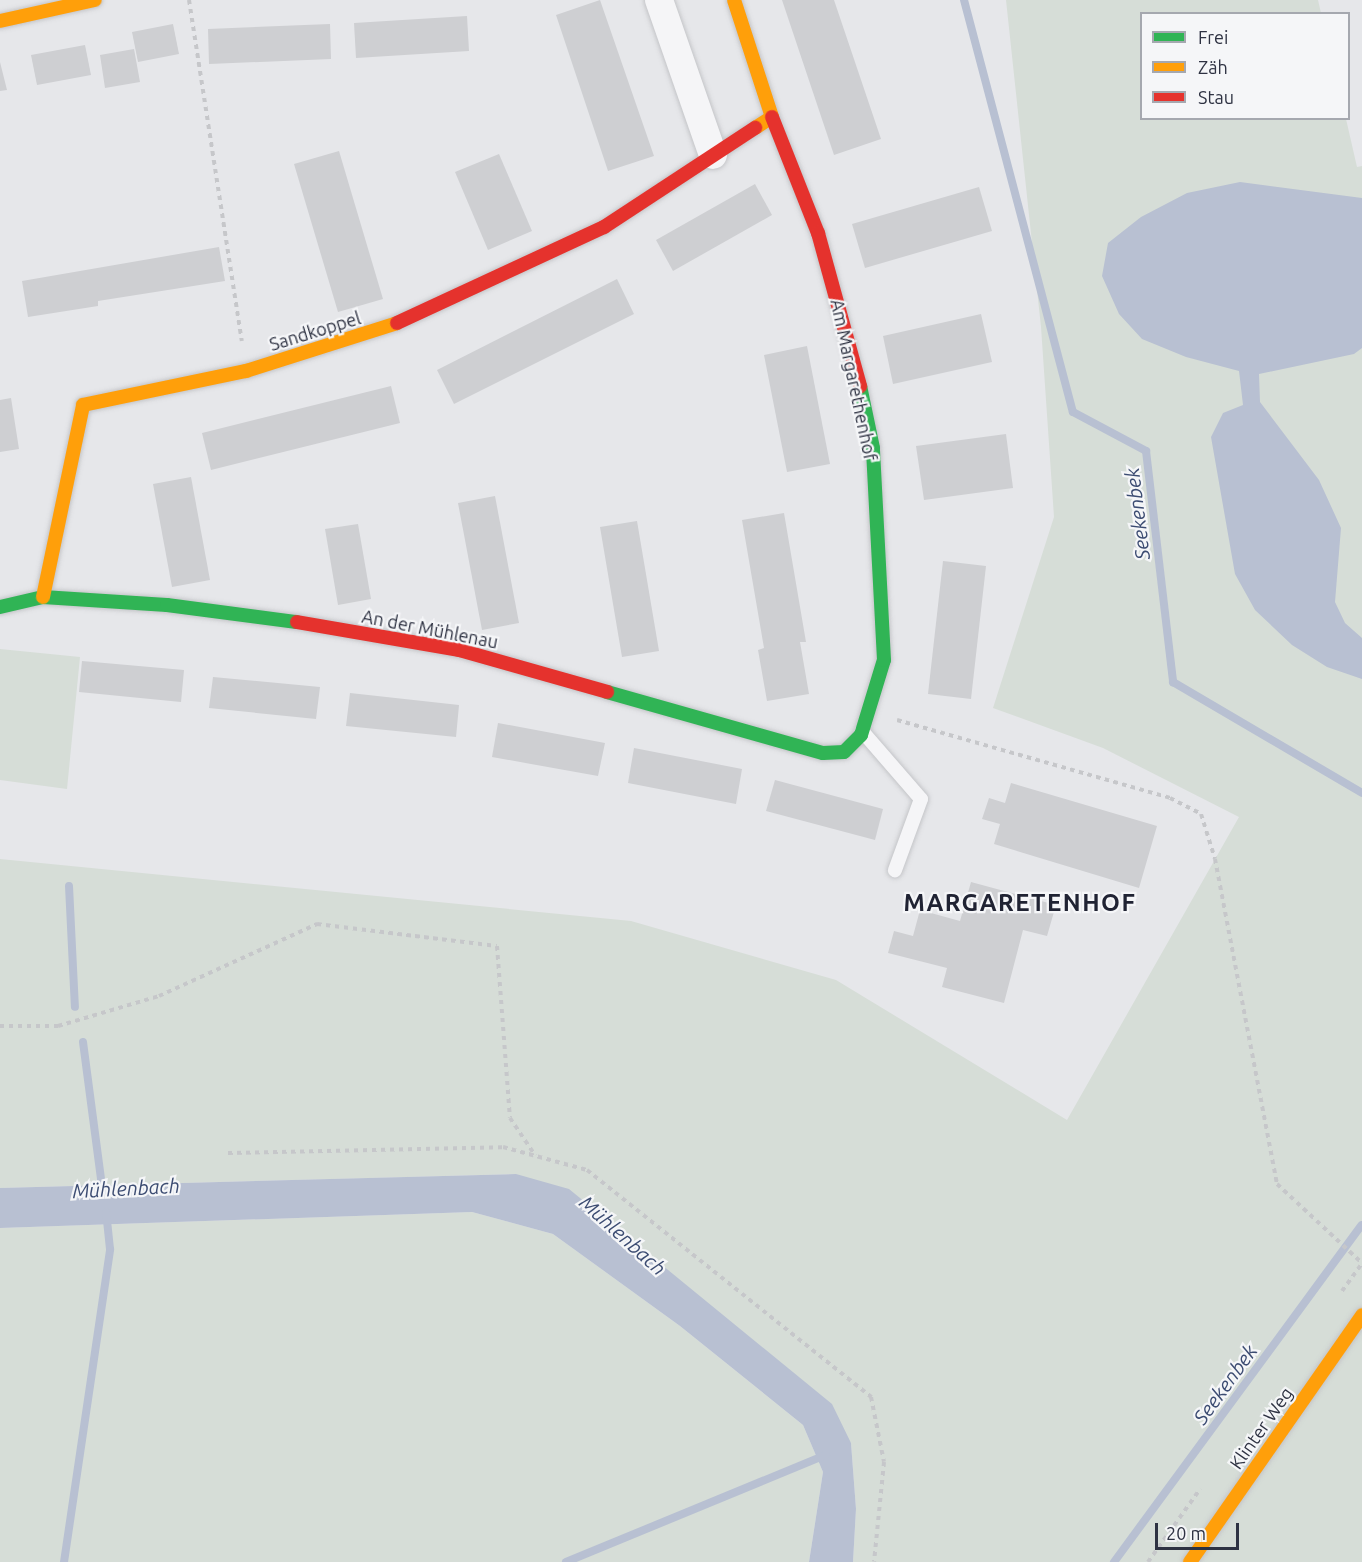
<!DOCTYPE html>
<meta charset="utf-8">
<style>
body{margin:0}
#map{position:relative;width:1362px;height:1562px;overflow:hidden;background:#e6e7ea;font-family:Ubuntu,sans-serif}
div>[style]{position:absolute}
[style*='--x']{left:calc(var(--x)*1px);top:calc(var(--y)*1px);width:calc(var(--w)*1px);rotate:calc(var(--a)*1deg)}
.green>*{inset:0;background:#d6ddd7}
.water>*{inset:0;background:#b8c0d2}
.stream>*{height:8px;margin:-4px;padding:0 4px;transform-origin:4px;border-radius:4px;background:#b8c0d2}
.building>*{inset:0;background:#cecfd2}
.path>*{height:4px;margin-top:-2px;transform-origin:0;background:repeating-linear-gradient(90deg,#c6c7ca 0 4.5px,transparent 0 9px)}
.roads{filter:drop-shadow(0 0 2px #c4c5c8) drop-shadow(0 0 2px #c4c5c8)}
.lane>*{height:14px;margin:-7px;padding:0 7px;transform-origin:7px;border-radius:7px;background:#f5f5f7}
.street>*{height:28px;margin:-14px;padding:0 14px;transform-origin:14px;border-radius:14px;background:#f5f5f7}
.fast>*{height:14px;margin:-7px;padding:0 7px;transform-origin:7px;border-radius:7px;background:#30b455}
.slow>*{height:14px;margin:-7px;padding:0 7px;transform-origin:7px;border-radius:7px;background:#ff9f0a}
.jam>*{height:14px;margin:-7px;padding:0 7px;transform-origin:7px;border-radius:7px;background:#e5322d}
span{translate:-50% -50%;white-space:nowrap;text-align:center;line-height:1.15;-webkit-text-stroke:4.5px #f5f6f8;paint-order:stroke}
.street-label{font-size:18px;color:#2e3242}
.water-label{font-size:20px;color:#3c4c72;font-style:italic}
.district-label{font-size:24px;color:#202333;font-weight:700;letter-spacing:1.5px}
.legend{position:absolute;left:1140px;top:12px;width:210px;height:108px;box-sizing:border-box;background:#f5f6f8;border:2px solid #a5a8af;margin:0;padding:8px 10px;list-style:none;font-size:18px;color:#2e3242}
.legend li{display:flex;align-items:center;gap:12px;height:30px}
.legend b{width:30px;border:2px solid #a5a8af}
.scale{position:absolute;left:1155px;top:1523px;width:84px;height:27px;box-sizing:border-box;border:3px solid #2e3242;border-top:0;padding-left:8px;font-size:18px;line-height:21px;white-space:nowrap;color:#2e3242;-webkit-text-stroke:4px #f5f6f8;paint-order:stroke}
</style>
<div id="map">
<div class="green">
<i style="clip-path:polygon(1006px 0,1318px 0,1321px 13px,1142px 14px,1142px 118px,1346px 119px,1357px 167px,1362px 166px,1362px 1562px,853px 1562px,856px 1509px,851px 1443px,516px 1174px,0 1188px,0 859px,631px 921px,836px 980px,1067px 1120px,1239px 817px,1103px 748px,993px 708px,1054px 517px,1041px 327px)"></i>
<i style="clip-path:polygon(0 649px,80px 657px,67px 789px,0 780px)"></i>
<i style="clip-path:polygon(472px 1212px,553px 1234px,680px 1326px,803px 1425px,823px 1472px,809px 1562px,0 1562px,0 1228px)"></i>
</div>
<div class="water">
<i style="clip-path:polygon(1240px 182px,1362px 198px,1362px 348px,1354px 354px,1259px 374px,1260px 402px,1319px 480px,1341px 528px,1335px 602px,1345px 623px,1362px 638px,1362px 679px,1327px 667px,1292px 645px,1255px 610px,1235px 574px,1211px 437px,1223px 413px,1243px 405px,1239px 371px,1186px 357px,1142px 339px,1119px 314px,1102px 276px,1108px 243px,1141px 217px,1187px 193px)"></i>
<i style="clip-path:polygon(516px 1174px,569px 1189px,832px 1404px,851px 1443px,856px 1509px,853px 1562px,809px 1562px,823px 1472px,803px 1425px,680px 1326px,553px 1234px,472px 1212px,0 1228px,0 1188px)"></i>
</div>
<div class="stream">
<i style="--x:964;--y:0;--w:426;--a:75.2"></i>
<i style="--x:1073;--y:412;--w:83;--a:28.1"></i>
<i style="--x:1146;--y:451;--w:233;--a:83.3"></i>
<i style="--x:1173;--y:682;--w:219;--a:30.4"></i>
<i style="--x:69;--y:886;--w:121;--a:87.2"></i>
<i style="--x:83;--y:1042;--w:152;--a:82.5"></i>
<i style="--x:64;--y:1562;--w:316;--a:-81.6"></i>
<i style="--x:110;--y:1249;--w:37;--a:-96"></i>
<i style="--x:566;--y:1562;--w:281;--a:-22.4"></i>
<i style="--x:1114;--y:1562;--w:418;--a:-53.7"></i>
</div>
<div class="building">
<i style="clip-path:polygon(600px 0,654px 156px,608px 171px,556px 15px)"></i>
<i style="clip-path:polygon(782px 0,834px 0,881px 139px,834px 155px)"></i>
<i style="clip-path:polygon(467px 16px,469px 51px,356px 58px,354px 23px)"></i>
<i style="clip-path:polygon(173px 24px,179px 54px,138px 62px,132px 32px)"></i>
<i style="clip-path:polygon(330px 24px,331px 59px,209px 64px,208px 29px)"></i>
<i style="clip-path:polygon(85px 45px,91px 75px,37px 85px,31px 55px)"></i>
<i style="clip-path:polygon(134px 49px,140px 82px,105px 88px,100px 55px)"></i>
<i style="clip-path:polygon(0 62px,7px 90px,0 91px)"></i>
<i style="clip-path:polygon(339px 151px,383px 299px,338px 312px,294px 164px)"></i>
<i style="clip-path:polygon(499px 154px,532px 231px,488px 250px,455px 172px)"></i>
<i style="clip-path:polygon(755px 184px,772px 215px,673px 271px,656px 240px)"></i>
<i style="clip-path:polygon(979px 187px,992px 231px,865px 268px,852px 224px)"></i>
<i style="clip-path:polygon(219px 247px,225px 281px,98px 301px,98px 306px,28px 317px,22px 281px)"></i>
<i style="clip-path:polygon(617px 279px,634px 314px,454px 404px,437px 370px)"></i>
<i style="clip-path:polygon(981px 314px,992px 362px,893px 384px,883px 336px)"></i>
<i style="clip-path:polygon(807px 346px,830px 464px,787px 472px,764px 355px)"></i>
<i style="clip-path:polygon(391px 386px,400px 423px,211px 470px,202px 433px)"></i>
<i style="clip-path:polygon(11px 398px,19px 449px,0 452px,0 400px)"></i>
<i style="clip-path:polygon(1006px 434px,1013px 488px,924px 500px,916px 446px)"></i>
<i style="clip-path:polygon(191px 477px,210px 580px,172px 587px,153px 484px)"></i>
<i style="clip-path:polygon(495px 496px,519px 623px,482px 630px,458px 503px)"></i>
<i style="clip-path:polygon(784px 513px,806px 642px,800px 642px,809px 694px,767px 701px,758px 650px,764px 648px,742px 520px)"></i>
<i style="clip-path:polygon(637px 521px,659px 651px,622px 657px,600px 527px)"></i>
<i style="clip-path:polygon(358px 524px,371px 599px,338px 605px,325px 529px)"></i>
<i style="clip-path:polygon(943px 561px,986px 566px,971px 699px,928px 694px)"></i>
<i style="clip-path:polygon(82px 661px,184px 670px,181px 702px,79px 692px)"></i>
<i style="clip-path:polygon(213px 677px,320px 687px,316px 719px,209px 708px)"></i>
<i style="clip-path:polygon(350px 693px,459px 705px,456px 737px,346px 726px)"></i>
<i style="clip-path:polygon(498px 723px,605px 743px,598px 776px,492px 757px)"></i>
<i style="clip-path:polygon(634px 748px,742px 769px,736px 804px,628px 783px)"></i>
<i style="clip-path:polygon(775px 780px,883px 809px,875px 840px,766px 811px)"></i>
<i style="clip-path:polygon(1011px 783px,1157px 826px,1139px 888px,994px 844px,1000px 824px,982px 819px,989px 798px,1005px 803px)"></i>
<i style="clip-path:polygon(971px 882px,1056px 905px,1047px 936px,1023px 930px,1004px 1003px,942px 987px,947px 968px,888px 953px,894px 931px,913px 936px,920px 910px,960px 921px)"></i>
</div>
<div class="path">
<i style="--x:189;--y:0;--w:345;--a:81.2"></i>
<i style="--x:897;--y:720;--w:284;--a:15.9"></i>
<i style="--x:1170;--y:798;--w:35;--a:27"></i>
<i style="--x:1201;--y:814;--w:47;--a:72.7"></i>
<i style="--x:1215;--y:859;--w:331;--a:79.2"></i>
<i style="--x:1277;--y:1184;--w:116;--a:42.9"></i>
<i style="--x:0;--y:1026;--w:58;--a:0"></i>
<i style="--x:58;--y:1026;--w:105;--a:-16.5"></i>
<i style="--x:159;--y:996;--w:174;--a:-24.5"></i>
<i style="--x:317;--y:924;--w:181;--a:7"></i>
<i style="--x:497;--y:946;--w:172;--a:85.7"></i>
<i style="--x:510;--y:1118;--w:45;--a:56"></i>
<i style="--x:228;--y:1153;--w:275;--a:-1.2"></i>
<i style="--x:503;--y:1147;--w:87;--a:15.3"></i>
<i style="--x:587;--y:1170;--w:364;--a:38.6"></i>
<i style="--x:871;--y:1397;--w:66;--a:78.7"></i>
<i style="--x:884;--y:1462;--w:100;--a:95.7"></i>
<i style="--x:1342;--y:1291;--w:34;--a:-54"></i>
<i style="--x:1148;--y:1562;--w:90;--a:-54.5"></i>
</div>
<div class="roads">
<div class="lane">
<i style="--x:862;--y:731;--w:90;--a:49.1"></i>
<i style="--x:921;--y:799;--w:76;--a:110.1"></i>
</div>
<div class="street">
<i style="--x:659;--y:0;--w:164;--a:70.8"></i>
</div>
<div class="fast">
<i style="--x:0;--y:607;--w:44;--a:-13.1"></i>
<i style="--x:43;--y:597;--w:124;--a:3.7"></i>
<i style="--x:167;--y:605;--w:131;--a:7.5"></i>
<i style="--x:607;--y:692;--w:224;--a:15.8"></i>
<i style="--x:823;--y:753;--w:21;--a:-3"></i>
<i style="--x:844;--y:752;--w:24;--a:-45"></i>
<i style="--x:861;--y:735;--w:78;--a:-73"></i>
<i style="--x:884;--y:660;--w:212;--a:-93"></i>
<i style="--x:873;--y:448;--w:63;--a:-101.8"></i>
</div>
<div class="slow">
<i style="--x:734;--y:0;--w:123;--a:72"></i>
<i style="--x:772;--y:117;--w:20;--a:147"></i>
<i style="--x:0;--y:21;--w:97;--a:-12.5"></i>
<i style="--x:43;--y:597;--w:196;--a:-78.2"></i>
<i style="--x:83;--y:405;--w:167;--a:-11.8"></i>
<i style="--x:246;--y:371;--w:158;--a:-17.6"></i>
<i style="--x:1190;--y:1562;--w:301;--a:-55.1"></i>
</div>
<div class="jam">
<i style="--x:772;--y:117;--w:125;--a:68.4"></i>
<i style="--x:818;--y:233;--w:159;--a:74.6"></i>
<i style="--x:397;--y:323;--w:228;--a:-24.9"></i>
<i style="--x:604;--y:227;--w:181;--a:-33.3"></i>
<i style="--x:297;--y:622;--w:164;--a:9.8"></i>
<i style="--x:459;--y:650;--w:154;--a:15.8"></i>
</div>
</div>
<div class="street-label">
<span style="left:315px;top:331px;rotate:-17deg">Sandkoppel</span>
<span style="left:854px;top:380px;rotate:78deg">Am Margarethenhof</span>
<span style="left:430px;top:629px;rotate:11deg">An der Mühlenau</span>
<span style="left:1261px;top:1428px;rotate:-55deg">Klinter Weg</span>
</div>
<div class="water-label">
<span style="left:1137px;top:514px;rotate:-97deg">Seekenbek</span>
<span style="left:126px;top:1188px;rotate:-3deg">Mühlenbach</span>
<span style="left:623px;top:1235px;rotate:42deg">Mühlenbach</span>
<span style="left:1225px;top:1384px;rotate:-54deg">Seekenbek</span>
</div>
<div class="district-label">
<span style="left:1020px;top:903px">MARGARETENHOF</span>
</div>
<ul class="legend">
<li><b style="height:8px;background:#30b455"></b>Frei</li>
<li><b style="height:8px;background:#ff9f0a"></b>Zäh</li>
<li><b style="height:8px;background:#e5322d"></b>Stau</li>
</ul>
<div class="scale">20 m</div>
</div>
